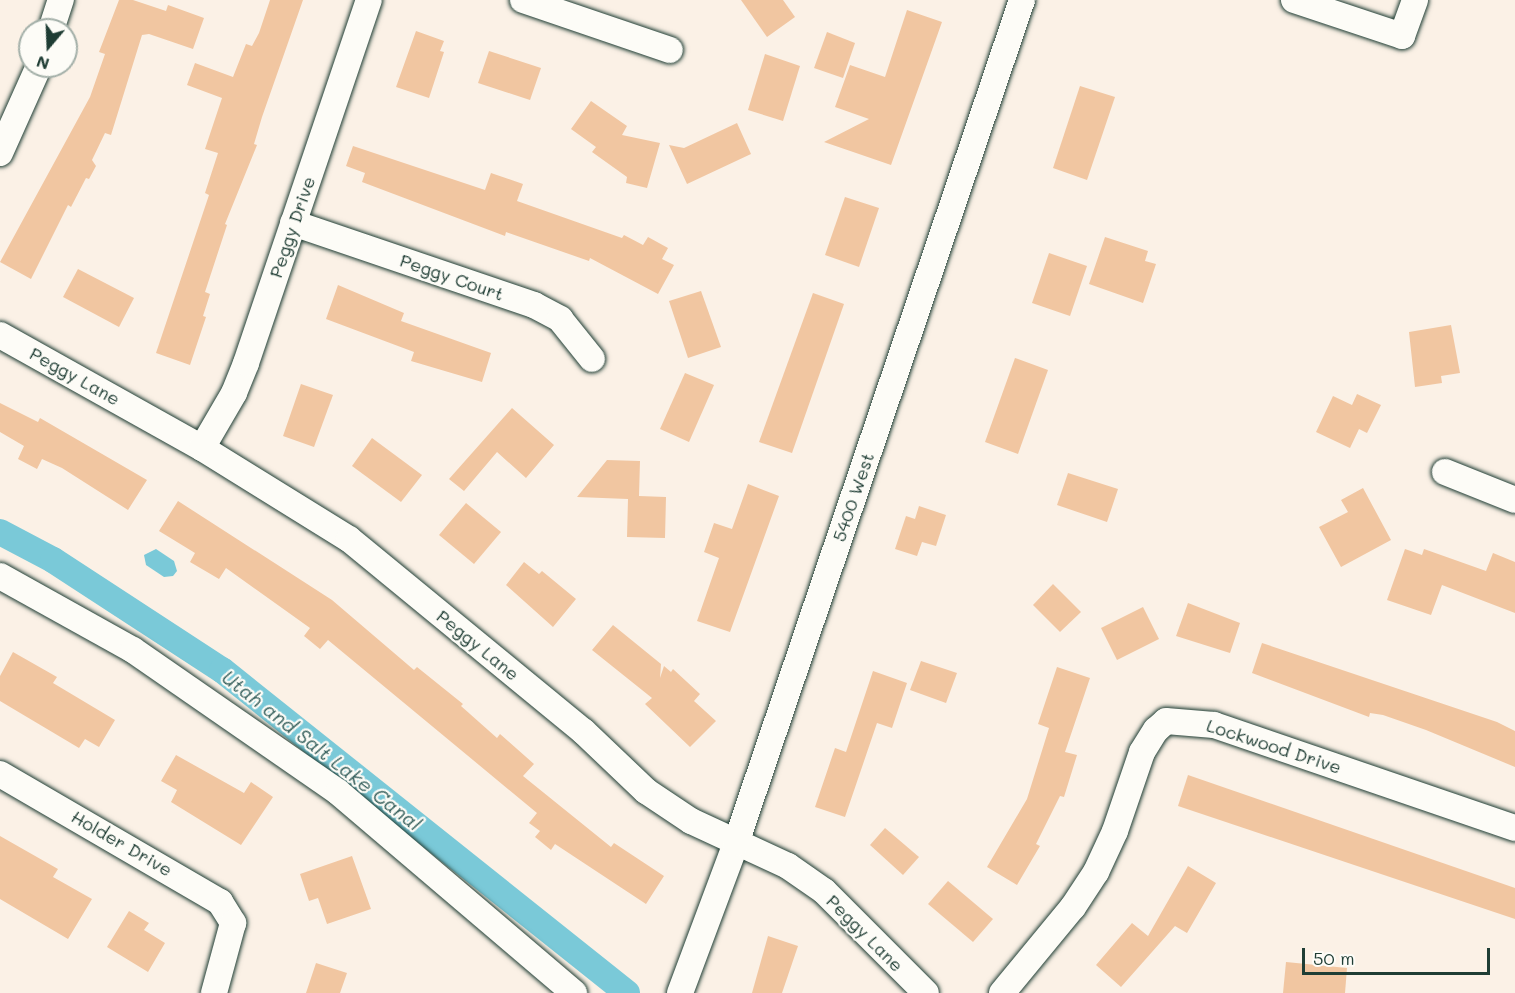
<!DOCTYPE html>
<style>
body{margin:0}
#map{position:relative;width:1515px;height:993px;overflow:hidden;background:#fbf1e6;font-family:Mali,sans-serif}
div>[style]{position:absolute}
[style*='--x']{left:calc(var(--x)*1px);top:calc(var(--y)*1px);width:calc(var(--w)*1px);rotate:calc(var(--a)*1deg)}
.water>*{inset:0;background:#7ac9d8}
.canal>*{height:26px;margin:-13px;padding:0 13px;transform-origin:13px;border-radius:13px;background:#7ac9d8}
.building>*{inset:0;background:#f1c6a1}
.roads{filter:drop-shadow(0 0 2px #1f3d34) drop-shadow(0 0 2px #1f3d34)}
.minor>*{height:26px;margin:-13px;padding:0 13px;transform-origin:13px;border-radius:13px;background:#fdfcf7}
span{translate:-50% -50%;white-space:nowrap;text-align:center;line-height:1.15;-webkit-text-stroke:4.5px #fdfcf7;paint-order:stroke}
.street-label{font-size:18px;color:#1f3d34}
.water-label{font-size:20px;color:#36605d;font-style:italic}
.north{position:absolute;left:18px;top:18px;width:60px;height:60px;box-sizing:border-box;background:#fdfcf7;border:2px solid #a4b0a9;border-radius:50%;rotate:199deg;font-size:16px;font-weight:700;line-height:24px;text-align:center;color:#1f3d34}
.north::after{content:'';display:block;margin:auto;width:21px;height:27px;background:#1f3d34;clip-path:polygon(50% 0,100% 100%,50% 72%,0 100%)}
.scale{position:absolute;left:1302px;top:948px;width:188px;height:27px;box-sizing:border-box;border:3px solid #1f3d34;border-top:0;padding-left:8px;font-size:18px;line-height:21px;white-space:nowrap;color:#1f3d34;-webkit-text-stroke:4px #fdfcf7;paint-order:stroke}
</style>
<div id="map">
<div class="water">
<i style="clip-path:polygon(156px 549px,174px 561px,177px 571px,173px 576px,164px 577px,146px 565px,144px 555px)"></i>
</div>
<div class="canal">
<i style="--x:0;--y:532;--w:60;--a:27.8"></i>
<i style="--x:53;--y:560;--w:202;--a:33.1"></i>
<i style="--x:222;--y:670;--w:518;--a:38.57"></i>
</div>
<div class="building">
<i style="clip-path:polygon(119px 0,133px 0,166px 11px,168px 5px,204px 18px,193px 49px,149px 34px,142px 35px,111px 135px,105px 133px,92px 160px,96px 166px,89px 179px,86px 178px,71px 207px,68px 205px,31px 279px,0 262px,90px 97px,105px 54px,99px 52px)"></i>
<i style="clip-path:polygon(270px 0,303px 0,262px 117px,254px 144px,257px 145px,225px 224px,227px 225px,205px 292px,210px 294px,203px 316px,206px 317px,190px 365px,156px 353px,209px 195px,205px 193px,218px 153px,205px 149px,222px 98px,187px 85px,195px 63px,233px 77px,246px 44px,252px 46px,259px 33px)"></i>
<i style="clip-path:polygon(741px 0,783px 0,795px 17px,767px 37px)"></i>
<i style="clip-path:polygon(907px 10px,942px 22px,891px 165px,824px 142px,869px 119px,835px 107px,850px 65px,885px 77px)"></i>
<i style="clip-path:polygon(416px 31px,444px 41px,440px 51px,444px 52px,429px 98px,396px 87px)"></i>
<i style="clip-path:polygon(827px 32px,855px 43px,843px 78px,814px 68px)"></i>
<i style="clip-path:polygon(489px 51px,541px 68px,530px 100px,478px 83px)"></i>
<i style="clip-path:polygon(765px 54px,800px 66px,783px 121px,748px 110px)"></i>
<i style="clip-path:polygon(1080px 86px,1115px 97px,1087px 180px,1053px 168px)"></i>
<i style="clip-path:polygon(591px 101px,627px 126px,622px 135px,660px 143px,647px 188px,626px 183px,627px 177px,592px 152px,596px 147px,571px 129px)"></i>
<i style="clip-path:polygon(737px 123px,751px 154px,687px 184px,669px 145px,684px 148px)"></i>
<i style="clip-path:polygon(353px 146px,485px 190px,491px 173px,523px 184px,517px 201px,622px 238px,624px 235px,643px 245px,648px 237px,668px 248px,662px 259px,674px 265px,658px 294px,590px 258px,589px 261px,506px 232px,505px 236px,362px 182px,365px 173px,346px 166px)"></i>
<i style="clip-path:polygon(845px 197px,879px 208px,859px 267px,825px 255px)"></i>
<i style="clip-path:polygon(1105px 237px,1148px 251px,1145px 261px,1156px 264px,1143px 303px,1089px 284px)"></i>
<i style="clip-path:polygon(1049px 253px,1087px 266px,1070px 316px,1032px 303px)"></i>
<i style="clip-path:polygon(78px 269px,134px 298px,119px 327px,63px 297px)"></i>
<i style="clip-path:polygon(338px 285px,404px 313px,401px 321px,491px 353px,482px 382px,411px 361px,414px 352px,326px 319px)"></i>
<i style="clip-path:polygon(701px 291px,721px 347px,688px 358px,669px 301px)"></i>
<i style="clip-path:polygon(813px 293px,844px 304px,792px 453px,759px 442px)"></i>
<i style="clip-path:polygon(1451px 325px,1460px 373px,1441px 376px,1442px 383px,1415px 387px,1409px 332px)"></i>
<i style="clip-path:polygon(1015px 358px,1048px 370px,1018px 454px,985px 442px)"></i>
<i style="clip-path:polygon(685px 373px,714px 385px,689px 442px,660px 429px)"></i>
<i style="clip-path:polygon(301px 384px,333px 395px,314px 447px,283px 436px)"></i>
<i style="clip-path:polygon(1357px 394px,1381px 405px,1367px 433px,1359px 429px,1350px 448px,1316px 432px,1333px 396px,1352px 405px)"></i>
<i style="clip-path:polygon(0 403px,38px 422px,40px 418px,147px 480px,128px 510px,62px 468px,42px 459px,37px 469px,18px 459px,24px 446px,0 432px)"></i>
<i style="clip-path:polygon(512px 408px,554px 445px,526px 478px,497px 452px,464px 491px,449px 479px)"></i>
<i style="clip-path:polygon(372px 438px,422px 475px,401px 502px,352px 466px)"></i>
<i style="clip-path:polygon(607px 460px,640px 461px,639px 496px,666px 497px,665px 538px,627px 537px,628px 499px,577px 497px)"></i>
<i style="clip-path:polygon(1068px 473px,1118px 489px,1107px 522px,1057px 505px)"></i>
<i style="clip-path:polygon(748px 484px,779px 496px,730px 632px,697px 621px,719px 558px,704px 552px,714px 523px,732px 529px)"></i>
<i style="clip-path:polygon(1363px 488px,1391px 540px,1341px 567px,1319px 527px,1348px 512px,1341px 500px)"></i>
<i style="clip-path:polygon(178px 501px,332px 600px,414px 670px,417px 667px,463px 704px,461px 706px,497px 738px,500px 734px,534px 764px,523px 776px,611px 847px,614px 843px,664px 876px,646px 904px,555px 844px,551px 850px,535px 837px,540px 831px,529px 823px,537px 813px,328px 640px,320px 649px,304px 636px,310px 628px,226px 568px,219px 579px,190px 562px,195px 553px,159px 531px)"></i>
<i style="clip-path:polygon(466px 503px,501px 532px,474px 564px,439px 535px)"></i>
<i style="clip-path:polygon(919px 506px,946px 515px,936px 546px,922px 542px,917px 556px,895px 549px,906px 516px,915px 519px)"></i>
<i style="clip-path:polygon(1405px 549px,1422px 555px,1424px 549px,1486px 571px,1493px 553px,1515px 562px,1515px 613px,1442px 585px,1431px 615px,1387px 600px)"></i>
<i style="clip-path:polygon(524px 562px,539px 574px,542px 571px,576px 599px,553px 627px,506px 585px)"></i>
<i style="clip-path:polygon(1053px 584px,1081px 612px,1060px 632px,1033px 605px)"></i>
<i style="clip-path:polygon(1188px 603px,1240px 623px,1230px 653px,1176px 636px)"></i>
<i style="clip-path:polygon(1143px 607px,1159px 639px,1117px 660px,1101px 628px)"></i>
<i style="clip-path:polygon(613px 625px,661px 664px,660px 678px,664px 666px,671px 672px,673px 669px,700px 694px,694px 701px,716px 721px,690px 747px,645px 704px,652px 698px,592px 650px)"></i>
<i style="clip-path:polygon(1262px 643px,1497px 722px,1515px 731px,1515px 767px,1426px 730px,1383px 715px,1370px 713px,1369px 717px,1252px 673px)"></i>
<i style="clip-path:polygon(13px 652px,57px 677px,53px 683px,115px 720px,99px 747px,85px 739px,79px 748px,0 701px,0 676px)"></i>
<i style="clip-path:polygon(921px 661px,957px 673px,946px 703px,910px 690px)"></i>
<i style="clip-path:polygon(1057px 667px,1090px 678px,1065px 752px,1077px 755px,1064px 797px,1060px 796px,1036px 844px,1040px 846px,1017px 885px,987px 867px,1027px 799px,1049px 728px,1038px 724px)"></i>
<i style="clip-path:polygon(873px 671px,907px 683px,892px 728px,877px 723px,845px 817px,815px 807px,835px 748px,846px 752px)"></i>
<i style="clip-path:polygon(176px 755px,244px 793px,251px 782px,273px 797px,241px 845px,171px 802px,177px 790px,161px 781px)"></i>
<i style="clip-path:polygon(1188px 775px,1515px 888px,1515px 919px,1178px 806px)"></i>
<i style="clip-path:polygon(885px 828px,919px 857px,903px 875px,870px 845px)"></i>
<i style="clip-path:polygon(0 836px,58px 869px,53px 877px,92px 899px,68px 939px,0 899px)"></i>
<i style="clip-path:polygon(352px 856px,371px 909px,327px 924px,318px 898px,309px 901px,300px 874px)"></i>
<i style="clip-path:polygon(1188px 866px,1216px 883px,1187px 933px,1175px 926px,1121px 987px,1096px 965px,1132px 923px,1148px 936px)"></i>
<i style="clip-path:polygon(948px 881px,993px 919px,973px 942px,928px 904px)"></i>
<i style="clip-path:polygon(129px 911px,149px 923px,144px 930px,165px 943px,148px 972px,107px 947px)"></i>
<i style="clip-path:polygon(768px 936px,798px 946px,782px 993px,752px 993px)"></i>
<i style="clip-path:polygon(1286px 962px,1347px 968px,1345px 993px,1283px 993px)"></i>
<i style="clip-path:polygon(316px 963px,347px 973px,340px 993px,306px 993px)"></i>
</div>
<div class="roads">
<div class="minor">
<i style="--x:523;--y:0;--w:155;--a:18.8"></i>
<i style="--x:1294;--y:0;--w:114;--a:18.4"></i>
<i style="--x:1402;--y:36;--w:38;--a:-70"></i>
<i style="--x:51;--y:30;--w:32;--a:-72"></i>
<i style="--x:0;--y:153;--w:95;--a:-65.9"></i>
<i style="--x:293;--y:223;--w:255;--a:18.8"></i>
<i style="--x:534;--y:305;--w:30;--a:28"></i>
<i style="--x:560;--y:319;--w:51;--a:51.3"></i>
<i style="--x:0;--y:335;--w:231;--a:29.2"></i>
<i style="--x:202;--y:448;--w:173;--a:31.8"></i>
<i style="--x:349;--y:539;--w:303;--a:39.4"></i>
<i style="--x:583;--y:731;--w:87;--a:43.6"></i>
<i style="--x:646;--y:791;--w:54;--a:33.7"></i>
<i style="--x:691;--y:821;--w:107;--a:24.9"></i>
<i style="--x:788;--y:866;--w:44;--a:34.8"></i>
<i style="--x:824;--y:891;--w:144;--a:45"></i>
<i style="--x:202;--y:448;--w:64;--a:-59.8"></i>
<i style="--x:234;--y:393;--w:32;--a:-68"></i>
<i style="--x:246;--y:363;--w:383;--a:-71.3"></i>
<i style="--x:1445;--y:472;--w:75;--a:21.8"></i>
<i style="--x:0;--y:576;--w:152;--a:29.1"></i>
<i style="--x:133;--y:650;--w:249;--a:34.7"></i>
<i style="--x:338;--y:792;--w:310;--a:40.4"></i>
<i style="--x:0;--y:774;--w:255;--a:30.2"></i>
<i style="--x:220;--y:902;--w:25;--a:58"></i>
<i style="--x:233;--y:923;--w:73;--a:105.2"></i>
<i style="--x:680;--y:993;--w:160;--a:-69.5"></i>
<i style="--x:736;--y:843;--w:890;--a:-71.26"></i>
<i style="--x:1002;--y:993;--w:112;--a:-50.5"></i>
<i style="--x:1073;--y:907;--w:42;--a:-56.7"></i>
<i style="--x:1096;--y:872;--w:45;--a:-65.1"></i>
<i style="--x:1115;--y:831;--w:83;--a:-71.1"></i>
<i style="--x:1142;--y:752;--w:26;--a:-58"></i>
<i style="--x:1156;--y:730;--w:13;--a:-42"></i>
<i style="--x:1166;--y:721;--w:48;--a:4.8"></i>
<i style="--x:1214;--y:725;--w:318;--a:18.9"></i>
</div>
</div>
<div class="street-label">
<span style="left:292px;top:227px;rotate:-71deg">Peggy Drive</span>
<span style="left:452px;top:277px;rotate:19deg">Peggy Court</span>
<span style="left:75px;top:376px;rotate:29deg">Peggy Lane</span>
<span style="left:853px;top:497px;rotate:-71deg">5400 West</span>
<span style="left:478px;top:645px;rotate:39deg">Peggy Lane</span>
<span style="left:1274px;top:746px;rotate:18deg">Lockwood Drive</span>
<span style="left:122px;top:843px;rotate:30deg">Holder Drive</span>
<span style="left:865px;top:933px;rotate:45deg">Peggy Lane</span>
</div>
<div class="water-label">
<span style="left:322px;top:750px;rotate:38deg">Utah and Salt Lake Canal</span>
</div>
<div class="north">N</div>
<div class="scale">50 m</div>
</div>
